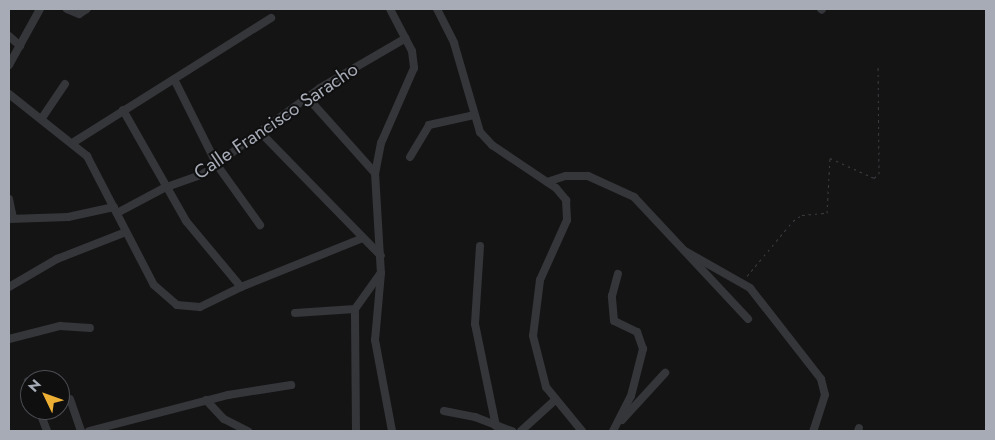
<!DOCTYPE html>
<style>
body{margin:0}
#map{position:relative;width:995px;height:440px;overflow:hidden;background:#141415;font-family:Jost,sans-serif}
div>[style]{position:absolute}
[style*='--x']{left:calc(var(--x)*1px);top:calc(var(--y)*1px);width:calc(var(--w)*1px);rotate:calc(var(--a)*1deg)}
.path>*{height:1px;margin-top:-0.5px;transform-origin:0;background:repeating-linear-gradient(90deg,#3b3d41 0 2.5px,transparent 0 6.5px)}
.minor>*{height:8px;margin:-4px;padding:0 4px;transform-origin:4px;border-radius:4px;background:#35363a}
span{translate:-50% -50%;white-space:nowrap;text-align:center;line-height:1.15;-webkit-text-stroke:4px #0f0f10;paint-order:stroke}
.street-label{font-size:19px;color:#a6abb6}
.frame{position:absolute;inset:0;border:10px solid #a6abb6;pointer-events:none}
.north{position:absolute;left:20px;top:370px;width:50px;height:50px;box-sizing:border-box;background:#0f0f10;border:1px solid #4b4d52;border-radius:50%;rotate:312deg;font-size:14px;font-weight:700;line-height:20px;text-align:center;color:#a6abb6}
.north::after{content:'';display:block;margin:auto;width:18px;height:22px;background:#edae34;clip-path:polygon(50% 0,100% 100%,50% 72%,0 100%)}
</style>
<div id="map">
<div class="path">
<i style="--x:747;--y:276;--w:72;--a:-50.1"></i>
<i style="--x:793;--y:221;--w:11;--a:-34"></i>
<i style="--x:802;--y:215;--w:25;--a:-5"></i>
<i style="--x:827;--y:213;--w:55;--a:-86.9"></i>
<i style="--x:830;--y:158;--w:48;--a:24.4"></i>
<i style="--x:874;--y:178;--w:6;--a:-39"></i>
<i style="--x:879;--y:174;--w:108;--a:-90.5"></i>
</div>
<div class="minor">
<i style="--x:67;--y:9;--w:13;--a:23"></i>
<i style="--x:79;--y:14;--w:9;--a:-32"></i>
<i style="--x:390;--y:9;--w:47;--a:62.4"></i>
<i style="--x:412;--y:51;--w:17;--a:83"></i>
<i style="--x:414;--y:68;--w:82;--a:113.7"></i>
<i style="--x:381;--y:143;--w:31;--a:101"></i>
<i style="--x:375;--y:173;--w:100;--a:86.6"></i>
<i style="--x:381;--y:273;--w:67;--a:95.1"></i>
<i style="--x:375;--y:340;--w:93;--a:79.4"></i>
<i style="--x:437;--y:9;--w:38;--a:63"></i>
<i style="--x:454;--y:43;--w:93;--a:73.7"></i>
<i style="--x:480;--y:132;--w:18;--a:47"></i>
<i style="--x:492;--y:145;--w:77;--a:33.9"></i>
<i style="--x:556;--y:188;--w:16;--a:50"></i>
<i style="--x:566;--y:200;--w:20;--a:87"></i>
<i style="--x:567;--y:220;--w:66;--a:114.2"></i>
<i style="--x:540;--y:280;--w:56;--a:97.1"></i>
<i style="--x:533;--y:336;--w:53;--a:75.7"></i>
<i style="--x:546;--y:387;--w:57;--a:50.7"></i>
<i style="--x:821;--y:9;--w:1;--a:45"></i>
<i style="--x:9;--y:36;--w:15;--a:42"></i>
<i style="--x:9;--y:65;--w:64;--a:-61"></i>
<i style="--x:174;--y:79;--w:96;--a:63.4"></i>
<i style="--x:217;--y:165;--w:74;--a:54.4"></i>
<i style="--x:9;--y:94;--w:100;--a:38.5"></i>
<i style="--x:87;--y:156;--w:145;--a:62.6"></i>
<i style="--x:154;--y:285;--w:30;--a:41"></i>
<i style="--x:177;--y:305;--w:23;--a:5"></i>
<i style="--x:200;--y:307;--w:46;--a:-26"></i>
<i style="--x:241;--y:287;--w:131;--a:-21.9"></i>
<i style="--x:307;--y:97;--w:102;--a:48.2"></i>
<i style="--x:123;--y:110;--w:128;--a:60.4"></i>
<i style="--x:186;--y:221;--w:86;--a:50.2"></i>
<i style="--x:42;--y:118;--w:41;--a:-55.9"></i>
<i style="--x:262;--y:134;--w:170;--a:45.7"></i>
<i style="--x:74;--y:142;--w:233;--a:-32.2"></i>
<i style="--x:410;--y:157;--w:37;--a:-59"></i>
<i style="--x:429;--y:125;--w:46;--a:-12.5"></i>
<i style="--x:547;--y:182;--w:20;--a:-18"></i>
<i style="--x:566;--y:176;--w:22;--a:0"></i>
<i style="--x:588;--y:176;--w:51;--a:24.5"></i>
<i style="--x:634;--y:197;--w:167;--a:46.9"></i>
<i style="--x:9;--y:199;--w:19;--a:78"></i>
<i style="--x:117;--y:213;--w:53;--a:-28"></i>
<i style="--x:164;--y:188;--w:41;--a:-19.7"></i>
<i style="--x:203;--y:174;--w:145;--a:-36.3"></i>
<i style="--x:320;--y:88;--w:99;--a:-30.2"></i>
<i style="--x:9;--y:219;--w:59;--a:-1.9"></i>
<i style="--x:68;--y:217;--w:47;--a:-12.3"></i>
<i style="--x:480;--y:246;--w:78;--a:93.7"></i>
<i style="--x:475;--y:324;--w:104;--a:78.4"></i>
<i style="--x:685;--y:251;--w:75;--a:29.6"></i>
<i style="--x:750;--y:288;--w:115;--a:52"></i>
<i style="--x:821;--y:379;--w:16;--a:76"></i>
<i style="--x:825;--y:395;--w:38;--a:108"></i>
<i style="--x:9;--y:287;--w:56;--a:-30.3"></i>
<i style="--x:57;--y:259;--w:74;--a:-21.4"></i>
<i style="--x:295;--y:313;--w:60;--a:-3.8"></i>
<i style="--x:9;--y:339;--w:53;--a:-14.3"></i>
<i style="--x:60;--y:326;--w:30;--a:4"></i>
<i style="--x:28;--y:381;--w:5;--a:68"></i>
<i style="--x:70;--y:399;--w:34;--a:71"></i>
<i style="--x:206;--y:400;--w:26;--a:47"></i>
<i style="--x:224;--y:419;--w:27;--a:27"></i>
<i style="--x:39;--y:410;--w:22;--a:69"></i>
<i style="--x:444;--y:411;--w:32;--a:11"></i>
<i style="--x:475;--y:417;--w:40;--a:21"></i>
<i style="--x:622;--y:420;--w:64;--a:-47.5"></i>
<i style="--x:89;--y:431;--w:144;--a:-14.5"></i>
<i style="--x:228;--y:395;--w:64;--a:-9"></i>
<i style="--x:356;--y:431;--w:122;--a:-90.5"></i>
<i style="--x:355;--y:309;--w:43;--a:-54.5"></i>
<i style="--x:521;--y:431;--w:45;--a:-42.3"></i>
<i style="--x:613;--y:431;--w:39;--a:-63"></i>
<i style="--x:631;--y:396;--w:49;--a:-75.7"></i>
<i style="--x:643;--y:349;--w:18;--a:-109"></i>
<i style="--x:637;--y:332;--w:25;--a:-154"></i>
<i style="--x:614;--y:321;--w:25;--a:-95"></i>
<i style="--x:612;--y:296;--w:23;--a:-75"></i>
<i style="--x:858;--y:431;--w:3;--a:-72"></i>
</div>
<div class="street-label">
<span style="left:276px;top:121px;rotate:-34deg">Calle Francisco Saracho</span>
</div>
<div class="frame"></div>
<div class="north">N</div>
</div>
